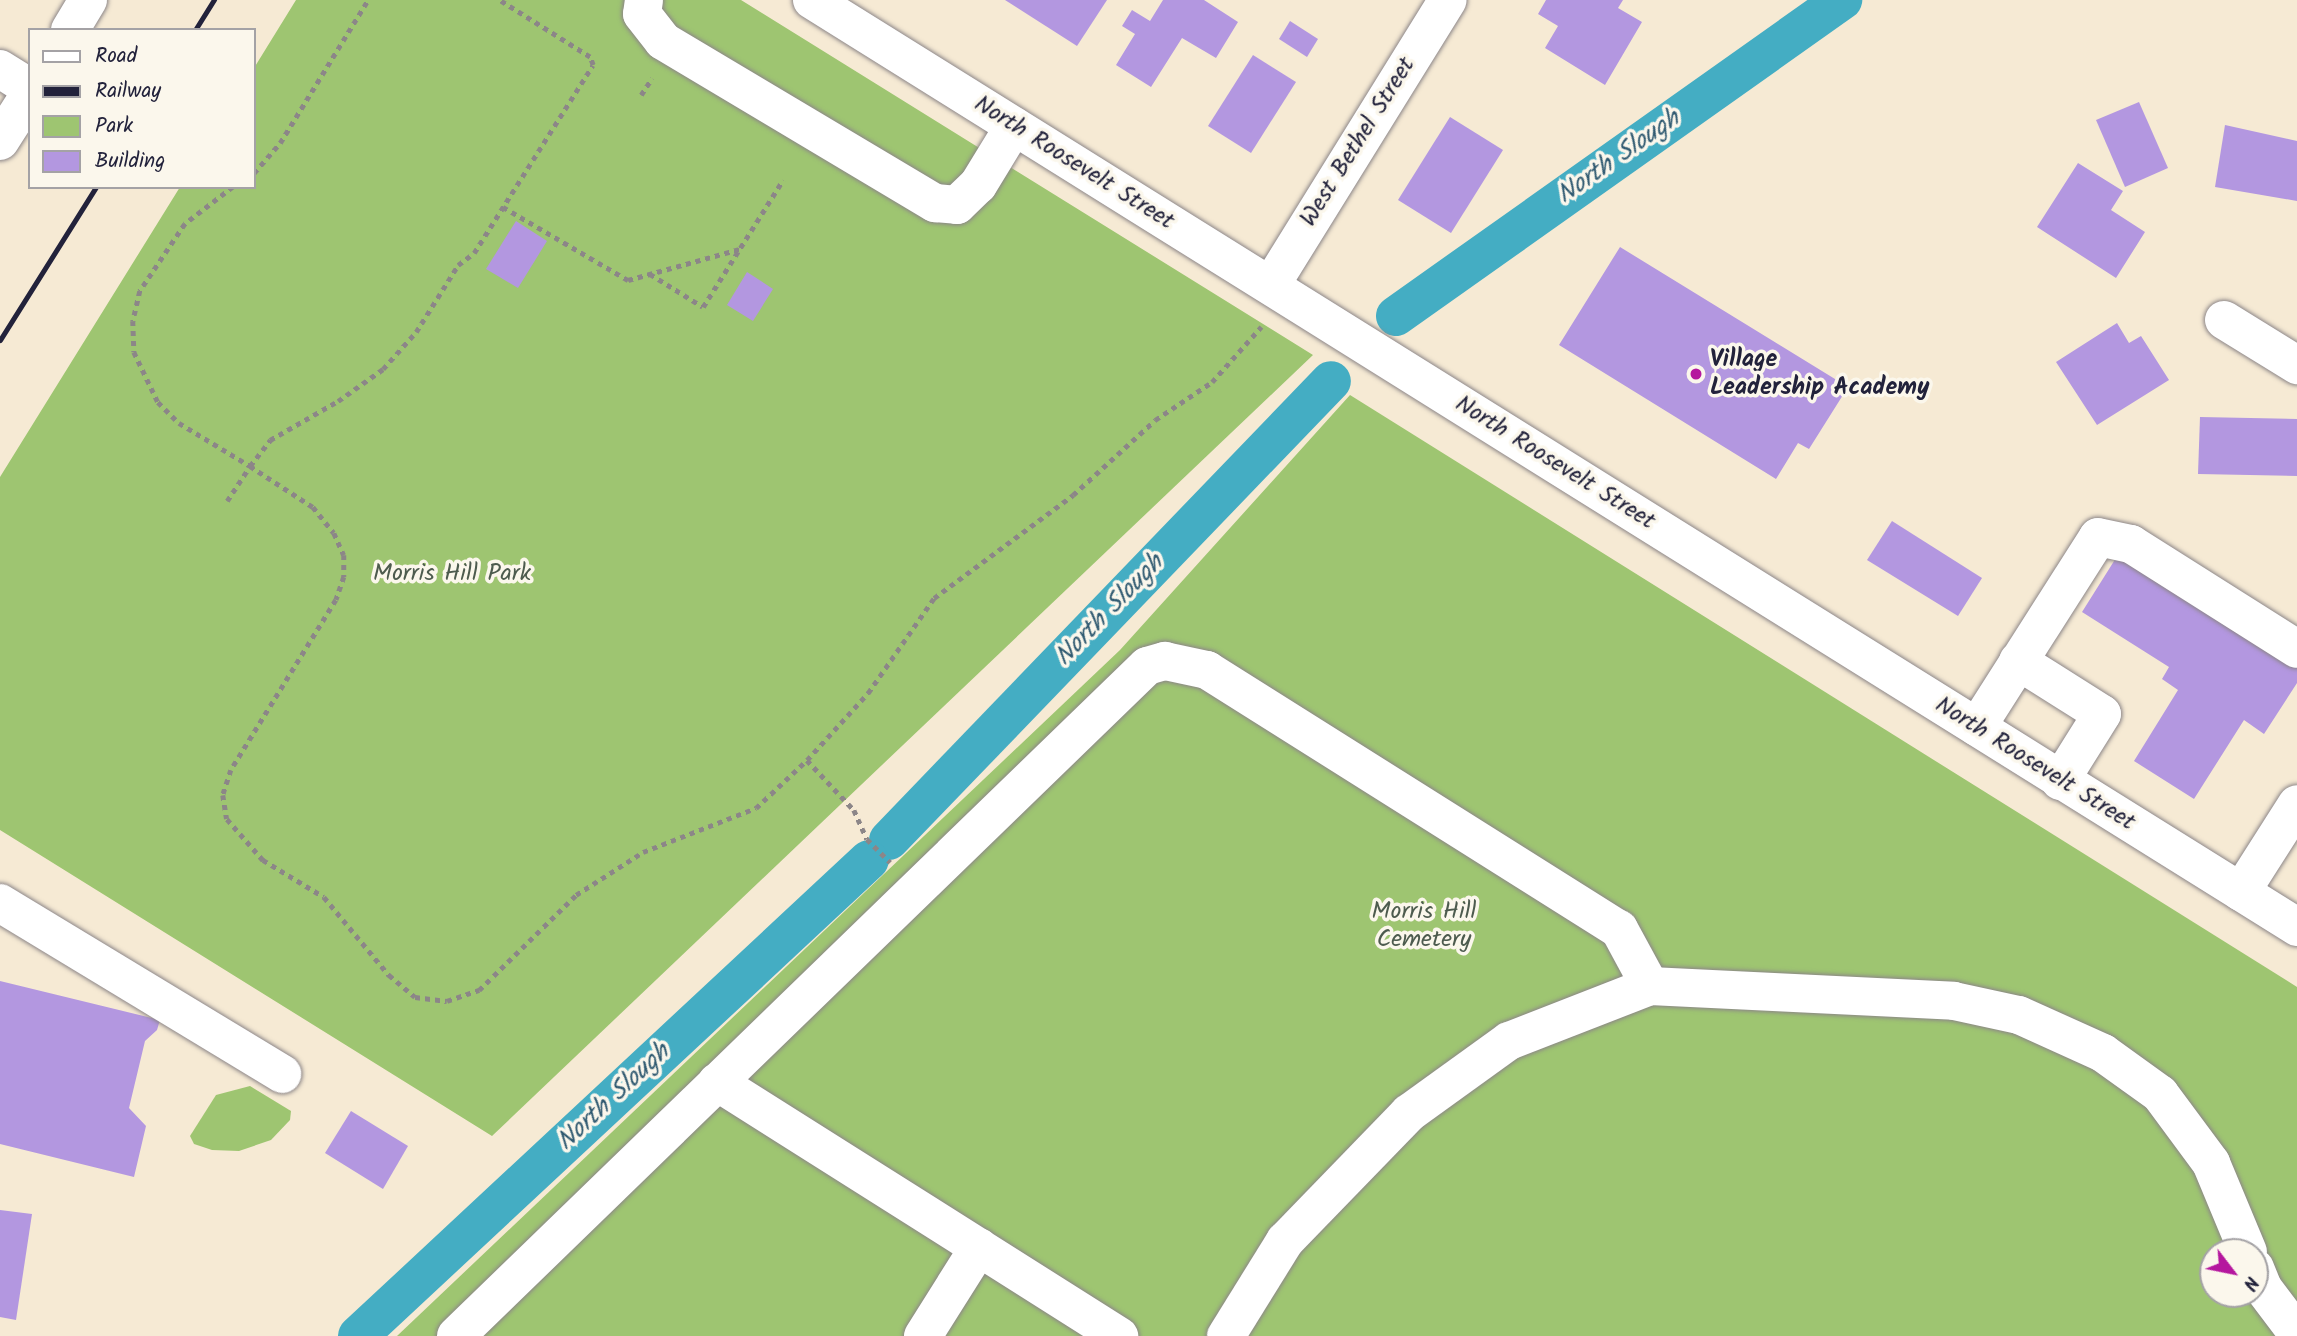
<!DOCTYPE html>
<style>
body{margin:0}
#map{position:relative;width:2297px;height:1336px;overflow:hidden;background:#f6ead4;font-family:Kalam,sans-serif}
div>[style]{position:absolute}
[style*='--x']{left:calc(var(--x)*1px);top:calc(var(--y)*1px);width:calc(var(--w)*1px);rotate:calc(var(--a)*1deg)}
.green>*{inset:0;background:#9ec571}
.canal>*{height:40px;margin:-20px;padding:0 20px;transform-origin:20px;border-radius:20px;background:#44adc3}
.building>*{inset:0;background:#b397e0}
.path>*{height:4.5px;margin-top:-2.25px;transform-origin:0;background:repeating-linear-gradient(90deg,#8c8688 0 5px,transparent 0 10px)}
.roads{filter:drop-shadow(0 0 2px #8c8688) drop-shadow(0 0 2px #8c8688)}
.minor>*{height:38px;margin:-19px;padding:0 19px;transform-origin:19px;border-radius:19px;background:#fff}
.rail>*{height:5px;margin:-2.5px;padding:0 2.5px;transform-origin:2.5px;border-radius:2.5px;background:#22223b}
.dots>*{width:19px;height:19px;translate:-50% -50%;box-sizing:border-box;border:4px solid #fbf7ec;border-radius:50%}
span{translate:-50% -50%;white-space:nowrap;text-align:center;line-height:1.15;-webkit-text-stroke:7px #fbf7ec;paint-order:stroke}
.street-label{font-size:24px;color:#22223b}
.poi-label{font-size:24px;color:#22223b;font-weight:700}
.left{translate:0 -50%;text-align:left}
.park-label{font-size:24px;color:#4d5b4e}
.water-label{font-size:26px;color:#305a71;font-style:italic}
.legend{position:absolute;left:28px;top:28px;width:228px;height:161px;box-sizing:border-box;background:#fbf7ec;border:2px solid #a4a2a5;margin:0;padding:9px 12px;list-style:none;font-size:21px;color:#22223b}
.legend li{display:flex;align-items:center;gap:14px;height:35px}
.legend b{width:35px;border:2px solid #a4a2a5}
.north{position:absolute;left:2199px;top:1238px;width:70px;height:70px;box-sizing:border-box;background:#fbf7ec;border:2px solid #a4a2a5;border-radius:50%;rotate:122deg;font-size:19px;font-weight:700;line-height:28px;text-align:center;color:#22223b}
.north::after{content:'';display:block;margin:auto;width:24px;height:32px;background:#b5179e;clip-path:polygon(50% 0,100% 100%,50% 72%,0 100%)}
</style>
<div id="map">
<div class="green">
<i style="clip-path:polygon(296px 0,741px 0,1313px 355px,492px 1136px,0 830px,0 477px,180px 187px,254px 187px,254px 68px)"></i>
<i style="clip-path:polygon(evenodd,1350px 395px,2297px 987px,2297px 1336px,397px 1336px,1120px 650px,1350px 395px,2213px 1252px,2255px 1252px,2255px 1294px,2213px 1294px,2213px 1252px)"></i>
<i style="clip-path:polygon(250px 1086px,291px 1111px,290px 1120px,271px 1140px,239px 1151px,212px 1150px,194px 1144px,190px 1136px,216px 1095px)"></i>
</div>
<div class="canal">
<i style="--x:1396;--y:316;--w:547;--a:-35.32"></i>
<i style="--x:889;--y:840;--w:637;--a:-46.08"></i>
<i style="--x:358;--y:1336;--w:698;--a:-42.97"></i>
</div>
<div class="building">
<i style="clip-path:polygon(1005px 0,1107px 0,1077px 46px)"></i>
<i style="clip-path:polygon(1163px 0,1204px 0,1238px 22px,1216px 58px,1182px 38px,1151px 87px,1116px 65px,1135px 34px,1122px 26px,1132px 10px,1150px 21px)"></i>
<i style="clip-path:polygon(1546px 0,1623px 0,1618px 8px,1642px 22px,1605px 85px,1545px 48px,1558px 26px,1538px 14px)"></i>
<i style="clip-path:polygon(1290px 21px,1318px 39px,1307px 57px,1279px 39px)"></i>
<i style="clip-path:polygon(1253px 55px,1296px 82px,1251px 153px,1208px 126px)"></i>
<i style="clip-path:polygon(2139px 102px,2168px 168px,2125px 187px,2096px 120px)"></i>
<i style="clip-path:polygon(1450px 117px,1503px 150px,1451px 233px,1398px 200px)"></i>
<i style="clip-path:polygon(2225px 125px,2297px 141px,2297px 201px,2215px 187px)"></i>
<i style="clip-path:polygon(2078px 163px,2123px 191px,2111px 210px,2145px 232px,2116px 278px,2037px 227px)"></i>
<i style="clip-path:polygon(516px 221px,547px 241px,518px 288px,486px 269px)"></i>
<i style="clip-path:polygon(1620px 247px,1848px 387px,1809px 449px,1798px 443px,1776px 479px,1559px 345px)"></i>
<i style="clip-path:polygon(747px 272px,773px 289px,753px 321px,727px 305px)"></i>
<i style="clip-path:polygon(2117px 323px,2129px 343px,2141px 336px,2169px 380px,2097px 425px,2056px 362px)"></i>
<i style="clip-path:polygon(2200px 417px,2297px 419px,2297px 476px,2198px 474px)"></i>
<i style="clip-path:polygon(1892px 521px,1982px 578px,1958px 616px,1867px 560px)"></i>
<i style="clip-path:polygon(2121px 550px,2297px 661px,2297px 683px,2264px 734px,2244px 720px,2194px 799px,2134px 761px,2178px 690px,2162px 679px,2169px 667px,2082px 612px)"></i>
<i style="clip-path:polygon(0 981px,160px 1020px,157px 1030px,145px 1041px,129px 1108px,146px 1126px,134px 1177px,0 1144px)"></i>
<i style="clip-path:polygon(351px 1111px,408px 1146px,383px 1189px,325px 1153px)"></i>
<i style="clip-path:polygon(0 1210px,32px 1214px,16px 1320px,0 1317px)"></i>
</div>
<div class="path">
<i style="--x:641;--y:95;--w:20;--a:-57"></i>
<i style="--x:254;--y:173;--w:40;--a:-49"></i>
<i style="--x:280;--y:143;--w:168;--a:-58.4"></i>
<i style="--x:233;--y:187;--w:61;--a:142.4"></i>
<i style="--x:185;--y:224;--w:81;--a:123.9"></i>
<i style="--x:140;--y:291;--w:31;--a:103"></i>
<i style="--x:133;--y:321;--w:31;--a:88"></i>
<i style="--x:134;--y:352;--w:55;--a:64.4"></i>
<i style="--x:158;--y:402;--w:30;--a:45"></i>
<i style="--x:179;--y:423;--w:83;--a:31.2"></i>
<i style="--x:250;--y:466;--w:33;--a:-52"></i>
<i style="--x:270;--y:440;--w:78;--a:-29.8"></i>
<i style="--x:338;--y:401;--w:55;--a:-35.4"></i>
<i style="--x:383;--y:369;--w:50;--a:-48.3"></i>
<i style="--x:416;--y:332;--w:79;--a:-57.9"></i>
<i style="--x:458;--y:265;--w:20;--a:-37"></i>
<i style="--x:474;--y:253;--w:222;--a:-57.7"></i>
<i style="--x:593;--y:65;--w:9;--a:-111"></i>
<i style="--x:590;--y:57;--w:107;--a:-147.9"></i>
<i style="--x:503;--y:207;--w:145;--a:30.3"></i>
<i style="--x:628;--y:280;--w:116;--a:-15.5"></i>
<i style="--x:650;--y:274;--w:62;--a:31.9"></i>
<i style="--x:703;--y:307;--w:150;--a:-57.8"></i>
<i style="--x:227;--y:501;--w:42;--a:-56.7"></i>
<i style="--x:250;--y:466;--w:75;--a:33.1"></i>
<i style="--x:313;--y:507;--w:33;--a:51"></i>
<i style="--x:334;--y:533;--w:24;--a:66"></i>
<i style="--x:344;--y:555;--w:22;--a:90"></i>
<i style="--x:344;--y:577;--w:24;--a:109"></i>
<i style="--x:336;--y:600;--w:200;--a:121.7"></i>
<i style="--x:231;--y:770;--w:26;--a:108"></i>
<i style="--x:223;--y:795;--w:24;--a:81"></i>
<i style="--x:227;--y:819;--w:55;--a:48.7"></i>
<i style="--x:263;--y:860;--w:71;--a:31.2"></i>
<i style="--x:324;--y:897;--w:102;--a:50.2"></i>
<i style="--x:389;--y:975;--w:34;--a:40"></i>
<i style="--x:415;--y:997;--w:32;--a:7"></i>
<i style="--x:447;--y:1001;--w:34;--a:-19"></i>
<i style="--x:479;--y:990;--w:136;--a:-44.4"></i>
<i style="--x:576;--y:895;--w:80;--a:-32.7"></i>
<i style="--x:643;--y:852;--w:121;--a:-21.3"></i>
<i style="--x:756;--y:808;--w:70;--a:-43.3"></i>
<i style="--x:807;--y:760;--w:91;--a:-47.7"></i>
<i style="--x:868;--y:693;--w:116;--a:-55.2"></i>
<i style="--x:934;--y:598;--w:173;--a:-36.5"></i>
<i style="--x:1073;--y:495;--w:111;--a:-42.4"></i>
<i style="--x:1155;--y:420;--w:69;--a:-33.7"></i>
<i style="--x:1212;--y:382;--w:74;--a:-48.3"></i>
<i style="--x:807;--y:760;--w:69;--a:46.8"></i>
<i style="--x:854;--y:810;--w:32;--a:66"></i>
<i style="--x:867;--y:839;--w:33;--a:45"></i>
</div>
<div class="roads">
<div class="minor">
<i style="--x:644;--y:0;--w:14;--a:98"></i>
<i style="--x:642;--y:14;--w:34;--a:52"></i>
<i style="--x:663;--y:41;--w:317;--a:30.8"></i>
<i style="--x:935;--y:203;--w:22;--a:5"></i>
<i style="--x:957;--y:205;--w:29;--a:-44"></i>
<i style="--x:978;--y:185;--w:69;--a:-58.6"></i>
<i style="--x:812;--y:0;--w:1751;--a:31.97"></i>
<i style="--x:70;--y:30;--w:35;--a:-59"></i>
<i style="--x:0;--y:69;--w:36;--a:32"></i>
<i style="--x:0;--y:141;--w:56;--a:-57.4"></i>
<i style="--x:1271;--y:285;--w:335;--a:-58.2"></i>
<i style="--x:2224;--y:320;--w:86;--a:31.7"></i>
<i style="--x:2018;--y:661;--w:99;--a:32.2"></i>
<i style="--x:2102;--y:714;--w:79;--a:122.1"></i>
<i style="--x:1977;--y:727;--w:225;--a:-57.5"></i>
<i style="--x:2098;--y:537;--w:34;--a:12"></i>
<i style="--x:2131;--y:544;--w:196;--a:32.3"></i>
<i style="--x:2241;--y:892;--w:104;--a:-57.5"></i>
<i style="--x:0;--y:903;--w:330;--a:31.2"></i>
<i style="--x:717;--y:1082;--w:476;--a:32.3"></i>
<i style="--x:2255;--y:1268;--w:22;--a:68"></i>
<i style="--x:2263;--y:1288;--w:56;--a:52.9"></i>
<i style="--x:456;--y:1336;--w:962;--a:-44.12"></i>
<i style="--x:1147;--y:666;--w:19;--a:-16"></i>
<i style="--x:1165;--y:661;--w:43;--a:12.1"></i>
<i style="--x:1207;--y:670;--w:487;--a:32.2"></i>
<i style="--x:1619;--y:929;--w:65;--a:61.5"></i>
<i style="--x:923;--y:1336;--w:105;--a:-57.8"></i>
<i style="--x:1226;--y:1336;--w:112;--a:-58.2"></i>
<i style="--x:1285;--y:1241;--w:178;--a:-45.9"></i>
<i style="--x:1409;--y:1113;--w:123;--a:-35.8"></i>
<i style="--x:1509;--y:1041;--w:151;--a:-21.3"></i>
<i style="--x:1650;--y:986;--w:304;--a:2.8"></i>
<i style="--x:1954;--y:1001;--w:66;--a:12.2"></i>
<i style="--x:2019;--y:1015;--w:92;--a:24.3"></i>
<i style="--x:2103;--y:1053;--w:70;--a:35.7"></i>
<i style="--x:2160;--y:1094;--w:86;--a:53.5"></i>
<i style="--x:2211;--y:1163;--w:96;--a:67.4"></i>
</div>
</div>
<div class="rail">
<i style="--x:195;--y:30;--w:36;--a:-58"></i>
<i style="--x:0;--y:340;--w:181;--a:-57.9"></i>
</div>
<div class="dots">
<i style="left:1696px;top:374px;background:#b5179e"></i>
</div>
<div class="street-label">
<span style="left:1358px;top:142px;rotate:-58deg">West Bethel Street</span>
<span style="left:1074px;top:163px;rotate:32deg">North Roosevelt Street</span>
<span style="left:1555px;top:463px;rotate:32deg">North Roosevelt Street</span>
<span style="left:2035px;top:764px;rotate:32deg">North Roosevelt Street</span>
</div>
<div class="poi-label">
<span class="left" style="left:1710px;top:374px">Village<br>Leadership Academy</span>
</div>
<div class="park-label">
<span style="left:452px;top:574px">Morris Hill Park</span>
<span style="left:1424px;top:926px">Morris Hill<br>Cemetery</span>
</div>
<div class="water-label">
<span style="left:1619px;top:158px;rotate:-35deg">North Slough</span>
<span style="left:1110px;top:611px;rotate:-46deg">North Slough</span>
<span style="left:614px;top:1098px;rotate:-43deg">North Slough</span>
</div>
<ul class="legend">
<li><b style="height:9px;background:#fff"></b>Road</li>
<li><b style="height:9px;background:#22223b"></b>Railway</li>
<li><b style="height:19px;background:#9ec571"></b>Park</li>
<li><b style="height:19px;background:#b397e0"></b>Building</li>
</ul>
<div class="north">N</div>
</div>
